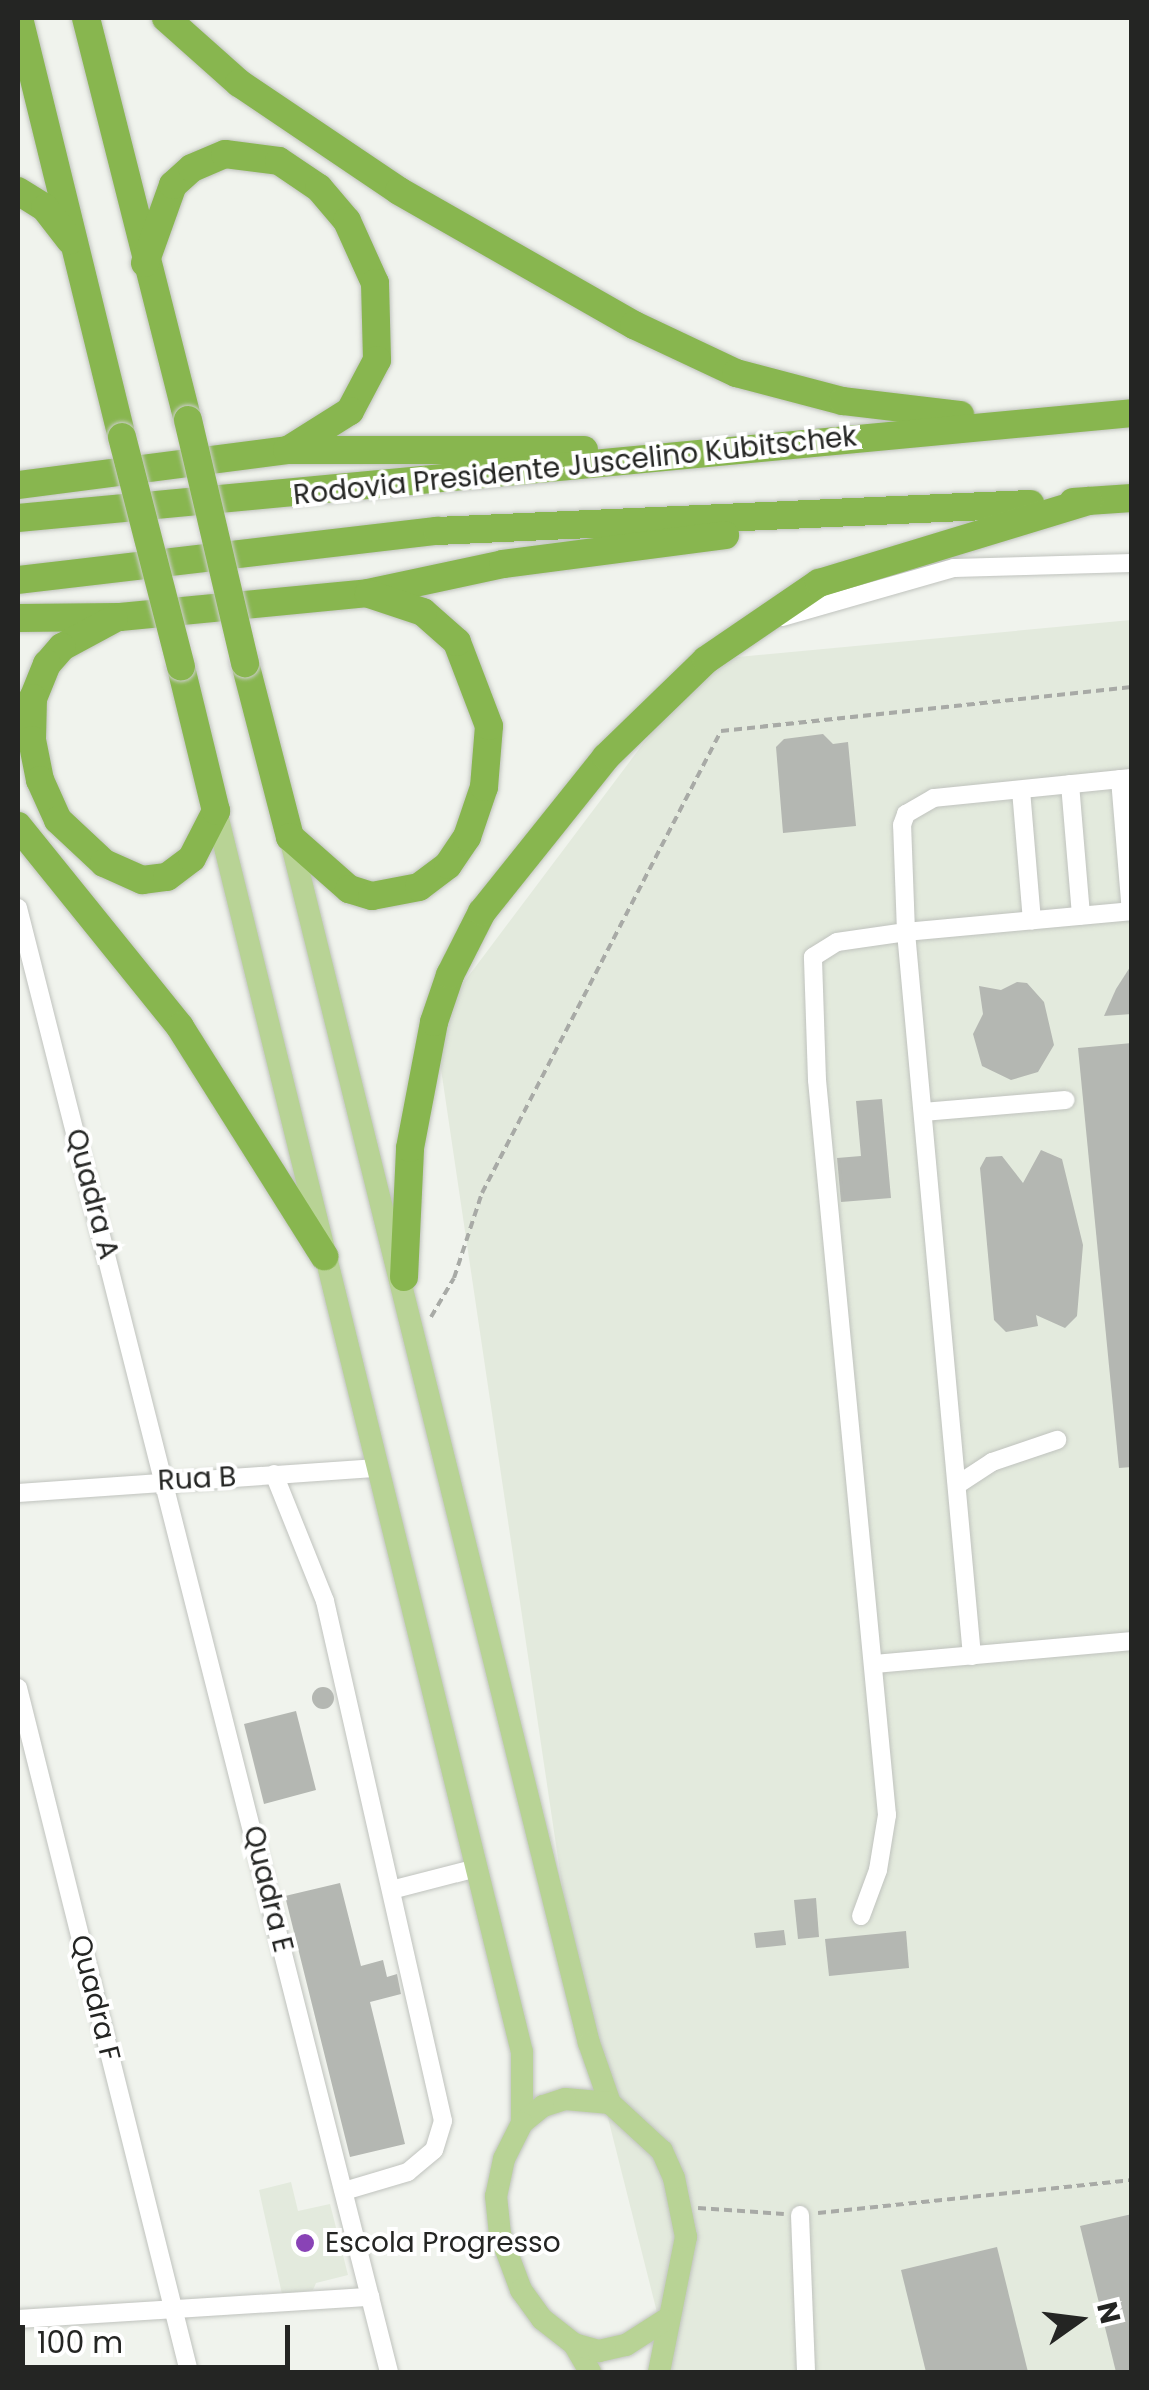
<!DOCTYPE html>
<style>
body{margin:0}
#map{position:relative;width:1149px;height:2390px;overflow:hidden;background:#f0f3ed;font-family:Poppins,sans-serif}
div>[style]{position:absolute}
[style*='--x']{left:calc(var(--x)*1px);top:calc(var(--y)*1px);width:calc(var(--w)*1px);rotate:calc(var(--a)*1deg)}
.built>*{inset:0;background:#e3eadd}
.building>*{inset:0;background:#b4b7b2}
.round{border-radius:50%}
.path>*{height:4px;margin-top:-2px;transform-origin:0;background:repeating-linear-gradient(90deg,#a8aaa6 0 8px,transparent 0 13px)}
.roads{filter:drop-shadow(0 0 2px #c0c3be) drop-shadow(0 0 2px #c0c3be)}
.minor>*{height:18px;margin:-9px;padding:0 9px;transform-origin:9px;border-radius:9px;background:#fff}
.major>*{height:22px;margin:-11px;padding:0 11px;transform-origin:11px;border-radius:11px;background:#b8d395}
.highway>*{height:28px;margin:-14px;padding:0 14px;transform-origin:14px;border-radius:14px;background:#88b64f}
.bridges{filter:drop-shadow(0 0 2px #cfcfcf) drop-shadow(0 0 2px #cfcfcf)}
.highway-bridge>*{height:28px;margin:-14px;padding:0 14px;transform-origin:14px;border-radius:14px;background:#88b64f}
.dots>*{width:28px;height:28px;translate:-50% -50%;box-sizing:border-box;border:5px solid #fff;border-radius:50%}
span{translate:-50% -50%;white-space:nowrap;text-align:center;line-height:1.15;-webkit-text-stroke:8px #fff;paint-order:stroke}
.street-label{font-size:28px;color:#242523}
.poi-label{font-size:28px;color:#242523}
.left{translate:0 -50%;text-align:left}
.frame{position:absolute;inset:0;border:20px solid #242523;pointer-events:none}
.north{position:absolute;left:1029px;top:2270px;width:100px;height:100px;-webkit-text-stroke:8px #fff;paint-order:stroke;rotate:76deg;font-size:28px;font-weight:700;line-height:40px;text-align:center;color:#242523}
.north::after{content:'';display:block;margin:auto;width:35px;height:45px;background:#242523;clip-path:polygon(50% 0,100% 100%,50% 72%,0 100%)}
.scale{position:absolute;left:20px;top:2325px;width:270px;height:45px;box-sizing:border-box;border:5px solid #242523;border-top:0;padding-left:12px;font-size:30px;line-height:35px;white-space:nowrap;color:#242523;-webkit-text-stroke:8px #fff;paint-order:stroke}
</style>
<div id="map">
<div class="built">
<i style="clip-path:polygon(1131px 620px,1131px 2372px,672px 2372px,580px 2007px,434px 1022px,706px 660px)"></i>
<i style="clip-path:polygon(291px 2182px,298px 2211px,330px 2204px,348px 2275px,316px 2283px,313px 2290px,282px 2294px,259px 2190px)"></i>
</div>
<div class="building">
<i style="clip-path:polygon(823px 734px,833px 744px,848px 742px,856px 826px,783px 833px,776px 747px,784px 739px)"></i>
<i style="clip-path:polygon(1132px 964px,1132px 1014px,1104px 1016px,1116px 989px)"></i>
<i style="clip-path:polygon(1017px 982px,1027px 983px,1044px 1002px,1054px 1045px,1038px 1072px,1011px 1080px,982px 1066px,973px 1034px,983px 1014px,979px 986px,1001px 990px)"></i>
<i style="clip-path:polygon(1132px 1043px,1132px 1467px,1119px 1468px,1078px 1048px)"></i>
<i style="clip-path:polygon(882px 1099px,891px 1198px,841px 1202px,837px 1158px,861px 1156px,856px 1101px)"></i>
<i style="clip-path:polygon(1041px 1150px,1062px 1159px,1083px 1245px,1077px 1316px,1065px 1328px,1036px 1315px,1038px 1326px,1006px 1332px,994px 1320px,980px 1168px,986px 1157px,1002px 1156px,1023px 1183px)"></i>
<i class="round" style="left:312px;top:1687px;width:22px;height:22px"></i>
<i style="clip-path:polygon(296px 1711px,316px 1790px,264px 1804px,244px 1724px)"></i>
<i style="clip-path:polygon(340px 1883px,361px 1966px,383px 1960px,387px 1977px,397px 1974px,401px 1994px,370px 2002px,405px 2144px,350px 2157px,285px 1896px)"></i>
<i style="clip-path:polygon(816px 1898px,819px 1937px,798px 1939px,794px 1900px)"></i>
<i style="clip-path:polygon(784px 1930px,786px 1945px,756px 1948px,754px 1933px)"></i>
<i style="clip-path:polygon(906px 1931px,909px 1968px,829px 1976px,825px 1939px)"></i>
<i style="clip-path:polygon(1132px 2214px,1132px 2372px,1116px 2372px,1080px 2226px)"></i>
<i style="clip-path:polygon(997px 2247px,1028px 2372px,926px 2372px,901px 2270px)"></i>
</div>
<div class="path">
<i style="--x:431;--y:1317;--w:45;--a:-59.5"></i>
<i style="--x:454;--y:1278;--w:89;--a:-71.8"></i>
<i style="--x:482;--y:1193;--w:520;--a:-62.65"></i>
<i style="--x:721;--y:731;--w:413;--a:-6.1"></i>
<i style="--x:698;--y:2208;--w:86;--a:4"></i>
<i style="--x:818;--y:2213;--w:316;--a:-6"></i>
</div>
<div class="roads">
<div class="minor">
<i style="--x:782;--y:617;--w:179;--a:-15.9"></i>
<i style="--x:954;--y:568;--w:178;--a:-1.6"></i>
<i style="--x:1120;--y:779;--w:133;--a:85.3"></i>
<i style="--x:1070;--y:784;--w:132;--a:85.2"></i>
<i style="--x:1021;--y:790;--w:131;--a:85.2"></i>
<i style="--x:18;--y:908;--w:1510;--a:75.78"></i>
<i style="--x:923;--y:1112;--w:143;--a:-4.8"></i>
<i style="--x:274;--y:1474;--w:137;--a:68.1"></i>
<i style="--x:325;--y:1601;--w:533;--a:77.21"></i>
<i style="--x:443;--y:2121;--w:30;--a:107"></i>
<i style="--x:434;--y:2150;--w:34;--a:140"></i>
<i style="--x:408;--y:2172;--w:67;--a:163.5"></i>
<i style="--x:957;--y:1485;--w:42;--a:-33.3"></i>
<i style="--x:992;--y:1462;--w:69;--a:-18.7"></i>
<i style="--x:18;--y:1493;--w:360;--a:-4"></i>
<i style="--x:972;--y:1656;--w:727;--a:-95.21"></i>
<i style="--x:906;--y:932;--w:107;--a:-92.1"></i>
<i style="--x:902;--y:825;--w:12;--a:-70"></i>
<i style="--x:906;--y:814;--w:32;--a:-30"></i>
<i style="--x:934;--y:798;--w:199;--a:-5.8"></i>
<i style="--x:875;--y:1664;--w:258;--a:-5.1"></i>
<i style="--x:18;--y:1688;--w:705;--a:75.96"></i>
<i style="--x:395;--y:1889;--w:85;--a:-14.4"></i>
<i style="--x:861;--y:1916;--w:49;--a:-69.7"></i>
<i style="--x:878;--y:1870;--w:56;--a:-80.7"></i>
<i style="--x:887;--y:1815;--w:738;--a:-95.44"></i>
<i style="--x:817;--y:1080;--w:123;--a:-91.9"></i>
<i style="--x:813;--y:957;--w:28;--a:-32"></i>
<i style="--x:837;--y:942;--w:70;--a:-8.2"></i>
<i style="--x:906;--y:932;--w:227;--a:-5.3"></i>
<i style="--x:800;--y:2215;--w:157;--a:87.8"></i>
<i style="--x:18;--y:2319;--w:353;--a:-3.6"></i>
</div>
<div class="major">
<i style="--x:216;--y:811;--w:1278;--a:76.15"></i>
<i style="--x:522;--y:2052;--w:71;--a:90"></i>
<i style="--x:290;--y:837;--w:1243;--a:76.08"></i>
<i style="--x:589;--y:2043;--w:64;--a:70.7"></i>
<i style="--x:574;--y:2344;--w:32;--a:60"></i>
<i style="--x:659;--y:2372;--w:138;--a:-78.7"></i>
<i style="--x:686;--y:2237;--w:60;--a:-101.5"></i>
<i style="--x:674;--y:2178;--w:30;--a:-114"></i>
<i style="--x:662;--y:2151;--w:71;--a:-137.3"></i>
<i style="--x:610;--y:2103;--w:45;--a:-174.9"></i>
<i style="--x:565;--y:2099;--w:23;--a:162"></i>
<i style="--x:543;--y:2106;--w:27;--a:141"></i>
<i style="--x:522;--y:2123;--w:40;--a:116.6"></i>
<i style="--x:504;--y:2159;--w:38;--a:102"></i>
<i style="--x:496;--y:2196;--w:38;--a:84"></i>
<i style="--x:500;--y:2234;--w:60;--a:69.4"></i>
<i style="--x:521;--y:2290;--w:36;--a:54"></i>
<i style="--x:542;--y:2319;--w:41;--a:38"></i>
<i style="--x:574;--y:2344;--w:26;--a:16"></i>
<i style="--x:599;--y:2351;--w:28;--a:-13"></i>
<i style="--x:626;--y:2345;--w:46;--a:-32.7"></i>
</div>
<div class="highway">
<i style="--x:19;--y:18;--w:431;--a:76.2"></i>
<i style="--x:86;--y:18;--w:415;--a:75.8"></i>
<i style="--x:166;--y:18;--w:98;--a:41.7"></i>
<i style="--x:239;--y:83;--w:193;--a:34"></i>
<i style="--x:399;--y:191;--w:271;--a:29.7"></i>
<i style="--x:634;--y:325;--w:113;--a:25.2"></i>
<i style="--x:736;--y:373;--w:111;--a:14.7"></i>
<i style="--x:843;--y:401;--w:118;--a:6.8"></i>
<i style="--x:18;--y:191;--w:32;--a:32"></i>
<i style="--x:45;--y:208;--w:41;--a:52"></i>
<i style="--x:145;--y:263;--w:83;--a:-70.3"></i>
<i style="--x:173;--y:185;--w:25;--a:-42"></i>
<i style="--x:192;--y:168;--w:36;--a:-23"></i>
<i style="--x:225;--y:154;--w:54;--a:7.4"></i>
<i style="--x:279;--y:161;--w:48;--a:34"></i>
<i style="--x:319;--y:188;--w:43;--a:49.7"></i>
<i style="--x:347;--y:221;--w:68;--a:65.7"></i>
<i style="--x:375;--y:283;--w:77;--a:88.5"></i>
<i style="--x:377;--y:360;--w:58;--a:117.9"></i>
<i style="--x:350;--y:411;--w:71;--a:147.7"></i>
<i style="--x:18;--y:485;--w:271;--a:-7.4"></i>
<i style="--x:287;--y:450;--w:297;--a:0"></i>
<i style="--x:1073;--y:502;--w:59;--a:-3.9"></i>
<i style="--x:18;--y:518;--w:1119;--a:-5.38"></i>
<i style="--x:18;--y:580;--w:422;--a:-6.7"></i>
<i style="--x:437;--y:531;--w:594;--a:-2.61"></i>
<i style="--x:18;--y:618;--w:102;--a:-0.6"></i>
<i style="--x:120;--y:617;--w:249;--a:-5.5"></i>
<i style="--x:368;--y:593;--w:138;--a:-12.1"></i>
<i style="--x:503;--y:564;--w:224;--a:-7.4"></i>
<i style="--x:114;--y:619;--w:59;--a:151.7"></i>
<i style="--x:62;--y:647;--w:23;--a:131"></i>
<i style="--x:47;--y:664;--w:37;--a:112"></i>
<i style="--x:33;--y:698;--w:42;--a:91.4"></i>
<i style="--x:32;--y:740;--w:41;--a:78.7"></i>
<i style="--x:40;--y:780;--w:44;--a:65.8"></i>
<i style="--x:58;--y:820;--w:63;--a:43.1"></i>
<i style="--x:104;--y:863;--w:42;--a:24.1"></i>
<i style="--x:142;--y:880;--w:25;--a:-7"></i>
<i style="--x:167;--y:877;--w:31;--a:-37"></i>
<i style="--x:192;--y:858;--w:53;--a:-62.9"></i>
<i style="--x:216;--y:811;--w:148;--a:-103.7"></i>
<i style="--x:245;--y:663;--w:180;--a:75.5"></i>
<i style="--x:290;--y:837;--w:79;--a:41.4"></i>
<i style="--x:349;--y:889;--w:24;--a:17"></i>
<i style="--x:372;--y:896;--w:48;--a:-10.8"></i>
<i style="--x:419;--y:887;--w:36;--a:-37"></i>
<i style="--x:448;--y:865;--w:34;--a:-56"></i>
<i style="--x:467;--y:837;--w:53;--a:-71.2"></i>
<i style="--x:484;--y:787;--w:61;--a:-85.3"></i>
<i style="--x:489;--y:726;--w:90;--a:-110.9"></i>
<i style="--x:457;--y:642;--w:45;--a:-138.6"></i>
<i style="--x:423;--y:612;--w:57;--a:-161.6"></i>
<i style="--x:18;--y:826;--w:258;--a:51.1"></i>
<i style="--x:180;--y:1027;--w:271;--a:57.8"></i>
<i style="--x:404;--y:1277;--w:129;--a:-87.3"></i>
<i style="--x:410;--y:1148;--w:128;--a:-79.2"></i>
<i style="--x:434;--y:1022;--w:50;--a:-71.2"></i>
<i style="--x:450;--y:975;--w:71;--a:-63.1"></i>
<i style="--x:482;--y:912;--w:198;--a:-51.3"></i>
<i style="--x:606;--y:757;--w:139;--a:-44.1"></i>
<i style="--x:706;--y:660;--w:137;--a:-34.3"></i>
<i style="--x:819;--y:583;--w:282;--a:-16.9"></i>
</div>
</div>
<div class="bridges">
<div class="highway-bridge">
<i style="--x:188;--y:420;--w:250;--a:76.8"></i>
<i style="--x:122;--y:437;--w:237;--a:75.6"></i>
</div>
</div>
<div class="dots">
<i style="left:305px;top:2243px;background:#8943b6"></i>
</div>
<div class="street-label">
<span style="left:575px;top:466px;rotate:-6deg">Rodovia Presidente Juscelino Kubitschek</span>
<span style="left:92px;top:1194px;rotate:75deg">Quadra A</span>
<span style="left:197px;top:1479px;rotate:-3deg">Rua B</span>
<span style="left:268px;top:1889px;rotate:76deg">Quadra E</span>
<span style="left:95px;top:1998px;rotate:76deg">Quadra F</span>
</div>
<div class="poi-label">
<span class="left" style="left:325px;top:2243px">Escola Progresso</span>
</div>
<div class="frame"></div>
<div class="north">N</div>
<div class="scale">100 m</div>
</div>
